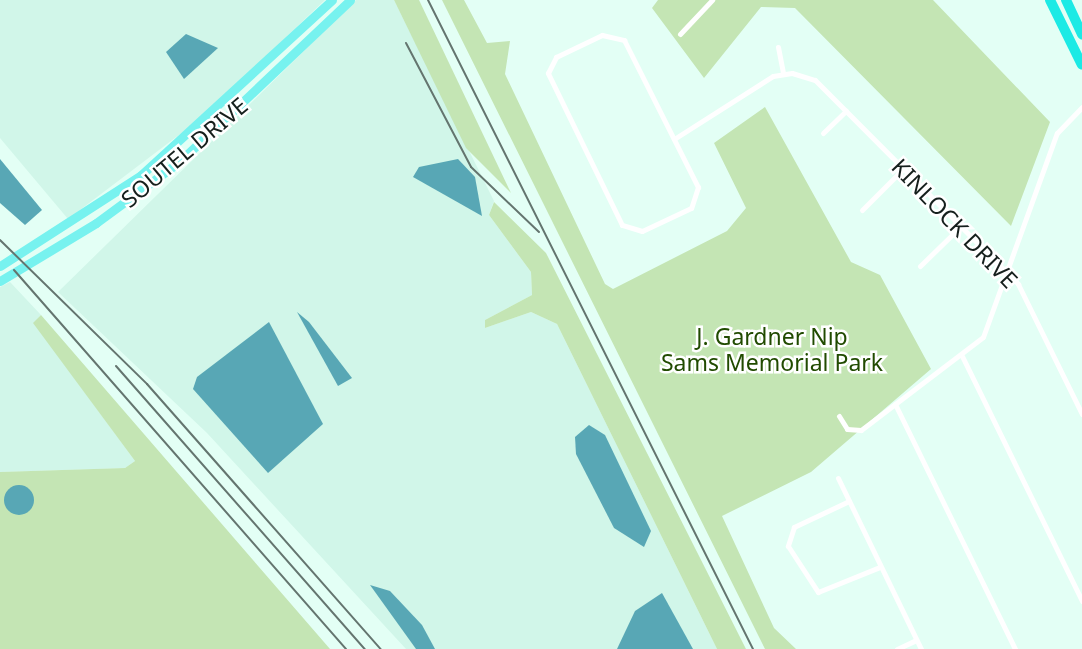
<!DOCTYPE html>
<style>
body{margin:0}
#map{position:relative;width:1082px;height:649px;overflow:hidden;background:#e3fff5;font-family:"Noto Sans",sans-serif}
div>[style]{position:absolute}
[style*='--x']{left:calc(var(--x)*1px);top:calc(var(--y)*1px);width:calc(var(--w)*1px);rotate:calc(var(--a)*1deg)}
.built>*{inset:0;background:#d1f6e9}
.green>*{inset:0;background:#c4e5b4}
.water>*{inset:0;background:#58a7b5}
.round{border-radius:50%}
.street>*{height:5px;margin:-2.5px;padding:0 2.5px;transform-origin:2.5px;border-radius:2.5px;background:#fff}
.primary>*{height:9px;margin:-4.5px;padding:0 4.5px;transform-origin:4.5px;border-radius:4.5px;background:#77f2ef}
.highway>*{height:10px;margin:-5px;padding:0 5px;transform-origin:5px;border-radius:5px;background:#1ceae5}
.rail>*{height:2px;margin:-1px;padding:0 1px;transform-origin:1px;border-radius:1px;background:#64756f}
span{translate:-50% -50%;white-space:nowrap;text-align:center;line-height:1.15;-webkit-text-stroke:5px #fff;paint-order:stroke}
.street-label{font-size:23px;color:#151f1c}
.park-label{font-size:23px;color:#214b00}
</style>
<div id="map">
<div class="built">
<i style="clip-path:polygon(0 0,325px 0,200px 119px,68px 219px,0 138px)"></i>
<i style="clip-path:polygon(356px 0,394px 0,494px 201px,489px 215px,531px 272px,532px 295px,485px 320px,485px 328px,531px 312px,557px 324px,717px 649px,406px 649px,207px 433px,58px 292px)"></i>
<i style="clip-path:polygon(10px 282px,41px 315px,34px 323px,135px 461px,125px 468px,0 472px,0 287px)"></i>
</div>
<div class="green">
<i style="clip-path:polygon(394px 0,419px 0,511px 193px,466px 148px)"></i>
<i style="clip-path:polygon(442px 0,464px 0,487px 43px,510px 41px,505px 74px,605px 284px,613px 289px,727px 231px,746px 208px,714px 143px,765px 107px,851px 262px,880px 275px,931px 369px,811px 472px,722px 516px,774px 628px,796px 649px,765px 649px)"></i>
<i style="clip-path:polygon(658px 0,933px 0,1050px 122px,1011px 226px,795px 8px,761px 7px,704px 78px,652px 8px)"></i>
<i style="clip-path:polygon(494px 202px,546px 253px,746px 649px,717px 649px,557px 324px,531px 312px,485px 328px,485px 320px,532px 295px,531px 272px,489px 215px)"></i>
<i style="clip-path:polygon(41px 315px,330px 649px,0 649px,0 472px,125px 468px,135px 461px,33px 323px)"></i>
</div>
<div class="water">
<i style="clip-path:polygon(186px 34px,218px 48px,184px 79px,166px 52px)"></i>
<i style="clip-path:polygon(0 159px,42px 210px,25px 225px,0 203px)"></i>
<i style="clip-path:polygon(458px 159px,475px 177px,482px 216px,413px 177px,419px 167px)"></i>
<i style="clip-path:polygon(297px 312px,309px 322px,352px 378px,338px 386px)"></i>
<i style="clip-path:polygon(269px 322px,323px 424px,268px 473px,193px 389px,197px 377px)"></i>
<i style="clip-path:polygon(589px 425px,605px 435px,651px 531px,644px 547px,614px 528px,576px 454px,575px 437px)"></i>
<i class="round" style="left:4px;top:485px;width:30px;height:30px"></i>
<i style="clip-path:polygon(370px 585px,390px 591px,422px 625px,435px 649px,416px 649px)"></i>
<i style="clip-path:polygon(662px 593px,693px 649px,617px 649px,635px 611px)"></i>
</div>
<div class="street">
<i style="--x:680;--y:34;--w:47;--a:-46.7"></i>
<i style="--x:602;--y:35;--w:23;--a:13"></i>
<i style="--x:624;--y:40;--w:165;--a:63.3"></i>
<i style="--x:698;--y:187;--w:22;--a:108"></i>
<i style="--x:691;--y:208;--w:54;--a:154.9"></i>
<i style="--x:642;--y:231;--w:21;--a:-163"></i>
<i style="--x:622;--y:225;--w:169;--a:-116"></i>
<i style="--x:548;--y:73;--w:18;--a:-63"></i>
<i style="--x:556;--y:57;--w:51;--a:-25.6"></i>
<i style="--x:778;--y:47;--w:26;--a:79"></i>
<i style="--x:823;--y:133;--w:32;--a:-44"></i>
<i style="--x:674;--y:139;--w:117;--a:-32.5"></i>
<i style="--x:773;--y:76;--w:19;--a:-9"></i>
<i style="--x:792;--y:73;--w:24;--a:17"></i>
<i style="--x:815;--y:80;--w:288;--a:45.1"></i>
<i style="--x:1018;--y:284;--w:145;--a:63.8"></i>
<i style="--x:862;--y:210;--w:58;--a:-45"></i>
<i style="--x:920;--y:266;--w:57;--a:-44.3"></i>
<i style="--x:962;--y:356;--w:273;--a:63.9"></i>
<i style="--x:895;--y:404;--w:273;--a:63.9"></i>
<i style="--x:839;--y:416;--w:15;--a:58"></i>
<i style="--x:847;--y:429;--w:14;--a:4"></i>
<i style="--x:861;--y:430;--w:153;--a:-37.3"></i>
<i style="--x:983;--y:337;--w:217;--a:-70.1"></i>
<i style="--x:1057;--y:133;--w:36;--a:-46"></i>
<i style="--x:838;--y:478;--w:190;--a:64.1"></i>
<i style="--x:849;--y:501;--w:61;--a:154.7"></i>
<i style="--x:794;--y:527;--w:20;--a:108"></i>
<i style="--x:788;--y:546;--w:55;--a:56.9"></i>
<i style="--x:818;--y:592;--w:67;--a:-22"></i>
<i style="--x:897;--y:649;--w:21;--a:-25"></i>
</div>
<div class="primary">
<i style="--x:0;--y:266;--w:168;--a:-32.8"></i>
<i style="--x:141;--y:175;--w:259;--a:-42.5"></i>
<i style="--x:0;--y:281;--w:112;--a:-31.1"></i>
<i style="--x:96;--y:223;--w:104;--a:-36.4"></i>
<i style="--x:180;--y:161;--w:234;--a:-43.4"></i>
</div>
<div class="highway">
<i style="--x:1050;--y:0;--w:72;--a:63.8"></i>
<i style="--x:1066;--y:0;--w:38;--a:65"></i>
</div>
<div class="rail">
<i style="--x:428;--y:0;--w:726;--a:63.4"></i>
<i style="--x:406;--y:43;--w:140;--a:62.3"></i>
<i style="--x:471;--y:167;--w:94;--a:43.7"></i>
<i style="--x:0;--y:240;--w:206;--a:44.4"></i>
<i style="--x:147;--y:384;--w:354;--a:48.6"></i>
<i style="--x:14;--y:270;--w:504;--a:48.78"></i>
<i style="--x:116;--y:366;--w:377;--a:48.7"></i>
</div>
<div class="street-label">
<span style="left:184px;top:152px;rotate:-40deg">SOUTEL DRIVE</span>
<span style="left:955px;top:223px;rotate:46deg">KINLOCK DRIVE</span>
</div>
<div class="park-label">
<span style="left:772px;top:349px">J. Gardner Nip<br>Sams Memorial Park</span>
</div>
</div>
